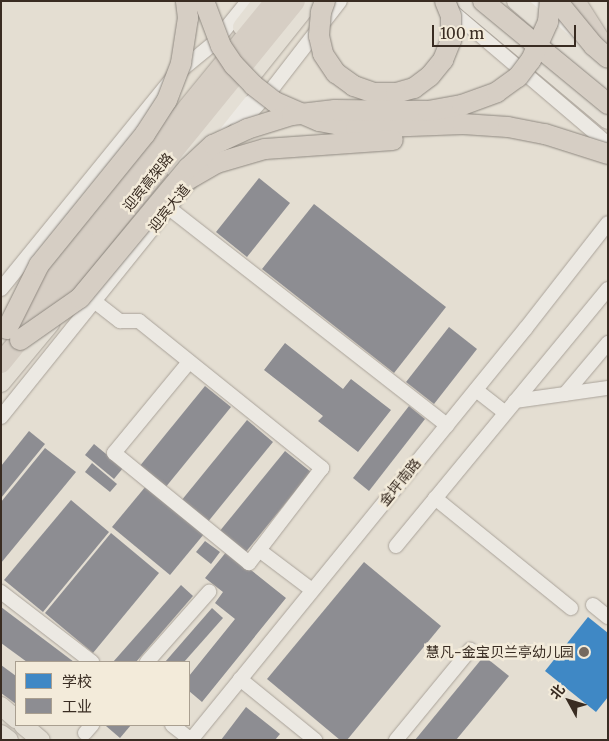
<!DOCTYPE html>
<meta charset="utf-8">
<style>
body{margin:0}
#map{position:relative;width:609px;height:741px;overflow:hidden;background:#e4ded2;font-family:Merriweather,"Noto Sans SC",serif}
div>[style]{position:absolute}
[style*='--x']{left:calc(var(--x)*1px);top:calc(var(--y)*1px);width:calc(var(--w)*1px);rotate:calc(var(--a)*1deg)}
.schools>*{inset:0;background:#3f88c5}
.industry>*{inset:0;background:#8d8d92}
.roads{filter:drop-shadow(0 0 1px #aaa39a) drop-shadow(0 0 1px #aaa39a)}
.minor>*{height:14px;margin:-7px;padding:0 7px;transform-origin:7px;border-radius:7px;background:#ece9e3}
.major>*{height:18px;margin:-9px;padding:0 9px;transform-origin:9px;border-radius:9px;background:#e4dfd5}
.highway>*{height:20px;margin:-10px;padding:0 10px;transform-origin:10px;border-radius:10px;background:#d6cec4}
.bridges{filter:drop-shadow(0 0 1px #8f8981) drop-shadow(0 0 1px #8f8981)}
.highway-bridge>*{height:20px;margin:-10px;padding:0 10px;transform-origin:10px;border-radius:10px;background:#d6cec4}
.dots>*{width:14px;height:14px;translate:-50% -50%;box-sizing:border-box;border:2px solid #f3ebda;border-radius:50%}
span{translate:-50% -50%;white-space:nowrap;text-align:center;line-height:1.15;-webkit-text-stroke:5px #f3ebda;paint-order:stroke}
.street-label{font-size:14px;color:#392c22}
.poi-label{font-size:14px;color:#392c22}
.right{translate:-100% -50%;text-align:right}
.frame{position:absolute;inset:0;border:2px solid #392c22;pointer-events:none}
.legend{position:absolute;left:15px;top:661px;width:175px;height:65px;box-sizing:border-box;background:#f3ebda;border:1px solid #a99f90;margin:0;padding:6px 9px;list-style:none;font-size:15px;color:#392c22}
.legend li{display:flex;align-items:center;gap:10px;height:25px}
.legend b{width:25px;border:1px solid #a99f90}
.north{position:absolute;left:544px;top:676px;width:50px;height:50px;-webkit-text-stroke:4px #f3ebda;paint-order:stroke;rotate:309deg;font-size:14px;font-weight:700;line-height:20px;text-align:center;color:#392c22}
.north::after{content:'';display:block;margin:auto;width:18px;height:22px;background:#392c22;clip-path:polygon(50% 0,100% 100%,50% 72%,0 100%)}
.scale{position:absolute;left:432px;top:25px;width:144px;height:22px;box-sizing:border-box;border:2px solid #392c22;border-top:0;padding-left:6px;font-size:15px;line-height:18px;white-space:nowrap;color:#392c22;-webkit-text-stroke:4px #f3ebda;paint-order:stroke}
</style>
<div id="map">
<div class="schools">
<i style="clip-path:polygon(588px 617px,608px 633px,608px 697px,596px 712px,545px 671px)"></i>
</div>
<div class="industry">
<i style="clip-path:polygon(259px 178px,290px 203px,247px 257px,216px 232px)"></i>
<i style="clip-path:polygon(314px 204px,446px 307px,394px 373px,262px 269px)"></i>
<i style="clip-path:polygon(449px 327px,477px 349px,434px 404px,406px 382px)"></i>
<i style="clip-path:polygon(285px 343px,343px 389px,351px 379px,391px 410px,358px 452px,318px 421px,323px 416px,264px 370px)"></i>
<i style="clip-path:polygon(205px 386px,231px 407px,165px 488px,139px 467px)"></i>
<i style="clip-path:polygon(409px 406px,425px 419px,369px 491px,353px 478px)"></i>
<i style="clip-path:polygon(247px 420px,273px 442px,207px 523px,181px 501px)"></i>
<i style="clip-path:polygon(29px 431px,45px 444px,1px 498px,1px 466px)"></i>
<i style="clip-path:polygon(94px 444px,123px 468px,114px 479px,85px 455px)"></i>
<i style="clip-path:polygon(45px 448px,76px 472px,1px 563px,1px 502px)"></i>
<i style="clip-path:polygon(285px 451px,311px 472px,245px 553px,219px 532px)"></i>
<i style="clip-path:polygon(92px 463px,117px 484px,110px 492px,85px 472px)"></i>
<i style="clip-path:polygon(146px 486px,204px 534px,170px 575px,112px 527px)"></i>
<i style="clip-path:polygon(71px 500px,109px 532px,43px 612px,4px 580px)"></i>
<i style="clip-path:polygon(111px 533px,159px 573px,93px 653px,45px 613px)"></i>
<i style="clip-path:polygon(205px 541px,220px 552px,211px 564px,196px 552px)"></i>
<i style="clip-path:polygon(227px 551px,286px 598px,202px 702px,189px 691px,189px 676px,235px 619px,215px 603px,223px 592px,205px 578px)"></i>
<i style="clip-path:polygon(364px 562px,441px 626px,347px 740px,340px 740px,267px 679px)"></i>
<i style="clip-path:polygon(181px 585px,193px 596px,136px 662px,113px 662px)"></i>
<i style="clip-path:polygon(1px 607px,74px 662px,27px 662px,1px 643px)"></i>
<i style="clip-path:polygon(212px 608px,223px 618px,184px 662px,165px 662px)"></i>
<i style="clip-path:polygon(484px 656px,509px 676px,456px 740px,415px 740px)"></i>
<i style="clip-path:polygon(1px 665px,16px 676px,16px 704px,1px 693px)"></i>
<i style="clip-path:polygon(246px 707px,280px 734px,275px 740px,221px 740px)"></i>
<i style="clip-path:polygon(107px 725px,131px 725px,120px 738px,106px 726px)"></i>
</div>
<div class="roads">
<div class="minor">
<i style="--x:533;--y:1;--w:74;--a:41.7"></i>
<i style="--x:447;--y:7;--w:211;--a:40.4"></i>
<i style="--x:215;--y:127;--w:50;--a:-35.3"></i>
<i style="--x:234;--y:132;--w:62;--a:-48.9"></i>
<i style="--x:275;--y:85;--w:106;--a:-52.3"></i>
<i style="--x:169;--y:208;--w:353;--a:38"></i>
<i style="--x:1;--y:289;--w:276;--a:-50.9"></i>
<i style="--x:175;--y:75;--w:50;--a:-39.4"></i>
<i style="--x:214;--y:43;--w:54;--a:-51"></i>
<i style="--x:94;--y:301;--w:33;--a:38"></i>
<i style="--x:120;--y:321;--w:19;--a:0"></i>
<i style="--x:139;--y:321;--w:235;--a:38.8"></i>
<i style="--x:322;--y:468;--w:120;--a:127.5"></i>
<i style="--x:249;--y:563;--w:174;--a:-140.8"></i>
<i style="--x:114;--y:453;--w:118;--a:-50.5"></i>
<i style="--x:476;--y:390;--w:37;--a:38"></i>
<i style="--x:565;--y:394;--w:67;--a:-49.9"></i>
<i style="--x:515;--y:401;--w:94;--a:-8"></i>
<i style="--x:1;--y:417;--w:309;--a:-51.2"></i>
<i style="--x:435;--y:498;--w:175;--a:39"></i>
<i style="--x:396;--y:546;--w:333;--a:-50.5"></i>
<i style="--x:259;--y:550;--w:66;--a:37"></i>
<i style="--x:1;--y:592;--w:115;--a:37.6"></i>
<i style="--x:593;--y:605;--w:19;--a:39"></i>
<i style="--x:147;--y:662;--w:94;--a:-48.5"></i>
<i style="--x:240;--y:679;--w:97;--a:39.1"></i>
<i style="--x:172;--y:725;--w:24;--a:38"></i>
<i style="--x:85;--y:733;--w:11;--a:-49"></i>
<i style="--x:191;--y:740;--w:531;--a:-50.89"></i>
<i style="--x:526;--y:328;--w:133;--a:-52"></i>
<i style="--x:396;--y:740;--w:117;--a:-50.6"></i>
</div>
<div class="major">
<i style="--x:466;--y:1;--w:185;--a:40"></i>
<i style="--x:516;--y:1;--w:122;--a:41"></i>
<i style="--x:242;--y:27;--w:33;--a:-52"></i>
<i style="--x:176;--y:170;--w:216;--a:-51.4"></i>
<i style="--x:1;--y:383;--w:77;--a:-50.3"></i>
<i style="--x:1;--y:706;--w:20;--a:41"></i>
<i style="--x:23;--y:725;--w:23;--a:40"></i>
<i style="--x:1;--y:734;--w:10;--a:37"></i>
</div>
<div class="highway">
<i style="--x:575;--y:1;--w:49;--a:57.6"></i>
<i style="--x:20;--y:313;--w:403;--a:-50.7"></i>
<i style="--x:1;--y:363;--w:466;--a:-50.9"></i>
</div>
</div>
<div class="bridges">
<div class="highway-bridge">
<i style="--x:204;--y:1;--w:48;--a:69.3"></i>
<i style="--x:221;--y:46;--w:23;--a:56"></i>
<i style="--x:234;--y:65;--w:28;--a:46"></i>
<i style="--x:253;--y:85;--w:28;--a:38"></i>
<i style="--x:275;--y:102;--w:48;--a:23.4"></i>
<i style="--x:319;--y:121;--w:38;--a:11"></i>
<i style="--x:356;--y:128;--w:107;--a:-2.1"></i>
<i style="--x:463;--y:124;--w:45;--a:3.8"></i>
<i style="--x:508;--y:127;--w:38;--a:11"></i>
<i style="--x:545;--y:134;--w:66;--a:17.6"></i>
<i style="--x:325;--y:1;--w:12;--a:110"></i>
<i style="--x:321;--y:12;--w:24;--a:95"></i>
<i style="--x:319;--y:36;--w:18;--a:77"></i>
<i style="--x:323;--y:54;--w:23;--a:56"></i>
<i style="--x:336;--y:73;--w:22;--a:36"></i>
<i style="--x:354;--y:86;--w:21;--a:19"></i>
<i style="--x:374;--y:93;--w:22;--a:0"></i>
<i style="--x:396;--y:93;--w:19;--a:-16"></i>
<i style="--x:414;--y:88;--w:20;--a:-37"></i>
<i style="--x:430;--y:76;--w:21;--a:-51"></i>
<i style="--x:443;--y:60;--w:22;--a:-68"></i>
<i style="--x:451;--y:40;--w:24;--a:-90"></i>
<i style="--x:451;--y:16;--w:16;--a:-112"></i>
<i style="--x:483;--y:1;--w:162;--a:39.5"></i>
<i style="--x:557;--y:1;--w:58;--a:50.6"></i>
<i style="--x:594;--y:46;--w:18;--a:41"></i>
<i style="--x:187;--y:180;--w:34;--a:-30"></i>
<i style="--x:217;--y:163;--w:50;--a:-16.3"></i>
<i style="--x:265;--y:149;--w:128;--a:-4"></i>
<i style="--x:7;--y:329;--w:72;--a:-63.4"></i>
<i style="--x:39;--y:265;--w:169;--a:-51"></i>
<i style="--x:145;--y:134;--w:40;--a:-57.1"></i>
<i style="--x:167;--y:100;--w:40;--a:-69"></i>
<i style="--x:181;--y:63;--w:46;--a:-81.2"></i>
<i style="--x:188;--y:18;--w:17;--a:-97"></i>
<i style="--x:20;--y:340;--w:73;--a:-35"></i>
<i style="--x:80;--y:298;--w:169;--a:-50.3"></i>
<i style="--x:188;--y:168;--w:34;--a:-43"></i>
<i style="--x:213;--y:145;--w:38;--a:-25"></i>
<i style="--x:247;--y:129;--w:47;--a:-17.3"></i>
<i style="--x:292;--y:115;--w:43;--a:-6.6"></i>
<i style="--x:335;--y:110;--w:93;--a:0.6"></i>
<i style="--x:428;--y:111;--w:35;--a:-10"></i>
<i style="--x:462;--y:105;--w:37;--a:-20"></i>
<i style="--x:497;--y:92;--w:26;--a:-36"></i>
<i style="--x:518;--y:77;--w:21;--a:-53"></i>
<i style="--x:531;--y:60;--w:42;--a:-65.9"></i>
<i style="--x:548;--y:22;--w:21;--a:-85"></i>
</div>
</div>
<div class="dots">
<i style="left:584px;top:652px;background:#756a60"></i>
</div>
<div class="street-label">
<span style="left:148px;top:182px;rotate:-51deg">迎宾高架路</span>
<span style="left:169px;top:208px;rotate:-51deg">迎宾大道</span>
<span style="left:400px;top:482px;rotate:-51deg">金坪南路</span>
</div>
<div class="poi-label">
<span class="right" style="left:574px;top:652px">慧凡-金宝贝兰亭幼儿园</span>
</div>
<div class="frame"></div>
<ul class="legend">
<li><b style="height:14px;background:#3f88c5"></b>学校</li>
<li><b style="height:14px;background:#8d8d92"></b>工业</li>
</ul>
<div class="north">北</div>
<div class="scale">100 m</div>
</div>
